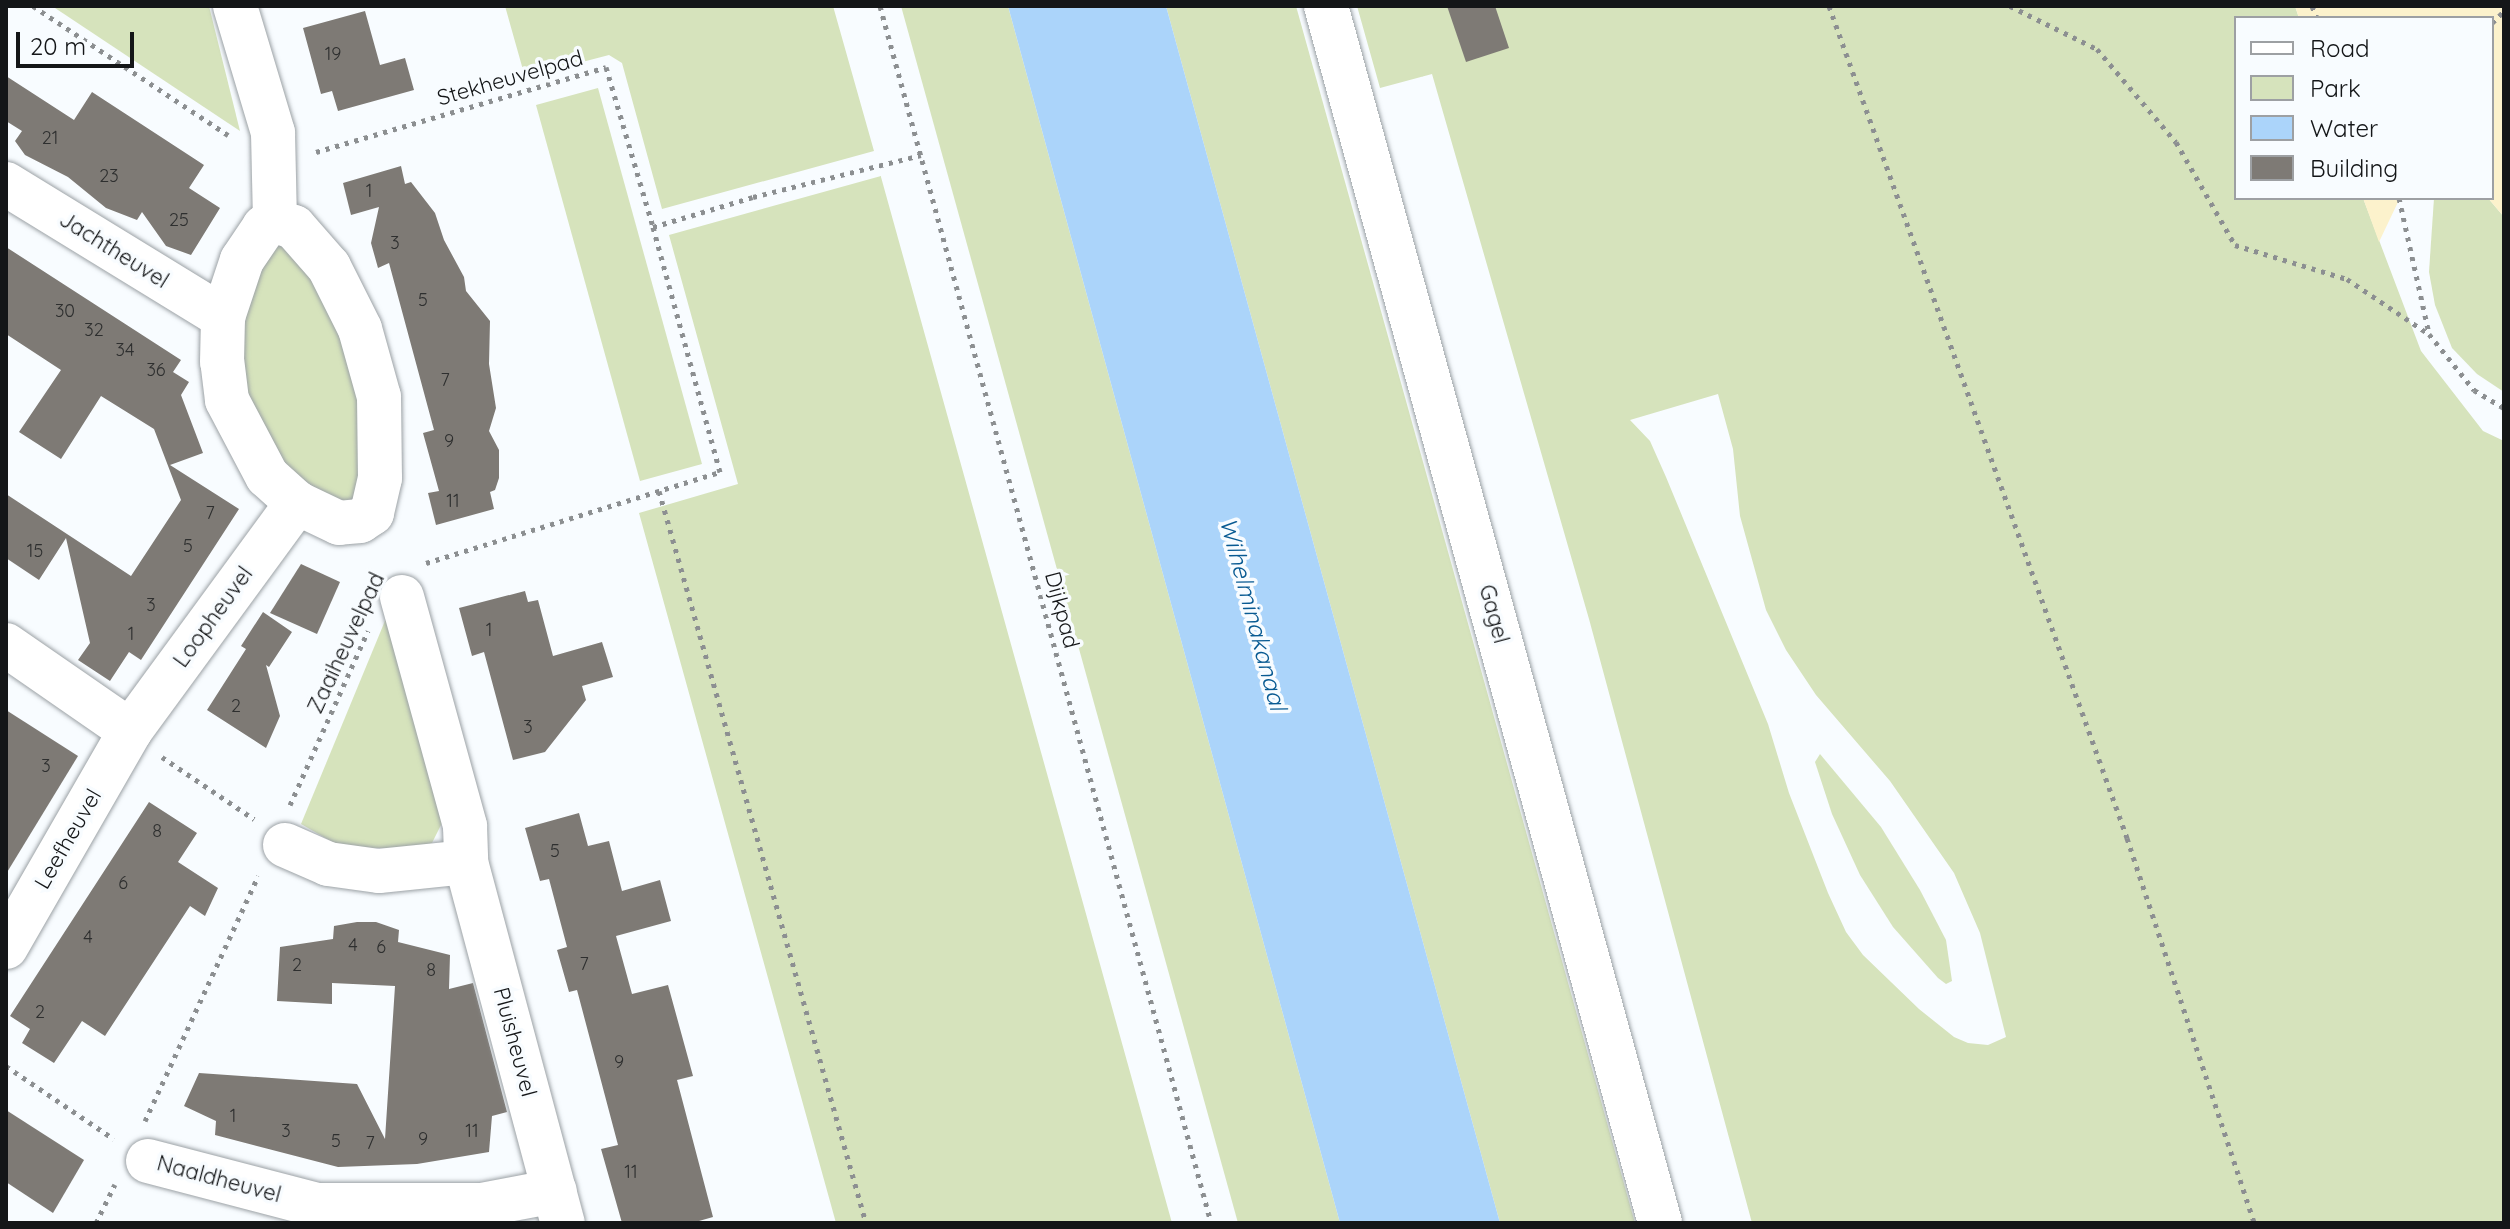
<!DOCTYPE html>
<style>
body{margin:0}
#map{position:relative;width:2510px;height:1229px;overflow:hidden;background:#f8fcff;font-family:Quicksand,sans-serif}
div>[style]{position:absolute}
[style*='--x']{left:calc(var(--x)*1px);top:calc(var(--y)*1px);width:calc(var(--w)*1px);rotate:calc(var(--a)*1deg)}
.green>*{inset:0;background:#d6e3bc}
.sand>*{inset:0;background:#fcf2cc}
.water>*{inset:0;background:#abd4fa}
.building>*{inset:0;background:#7e7a75}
.path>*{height:5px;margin-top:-2.5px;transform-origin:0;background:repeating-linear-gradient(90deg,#8c8f91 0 4px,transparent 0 10px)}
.roads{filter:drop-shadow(0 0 2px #9ca2a6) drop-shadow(0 0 2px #9ca2a6)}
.minor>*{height:44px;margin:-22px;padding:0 22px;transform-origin:22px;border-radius:22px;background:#fff}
span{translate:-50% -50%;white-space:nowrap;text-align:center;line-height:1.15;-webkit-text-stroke:7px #f8fcff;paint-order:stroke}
.number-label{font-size:18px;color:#2e2f2f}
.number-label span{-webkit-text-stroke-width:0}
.street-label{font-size:22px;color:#141618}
.water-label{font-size:24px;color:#085a92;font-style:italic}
.frame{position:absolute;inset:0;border:8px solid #141618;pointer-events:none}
.legend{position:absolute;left:2234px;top:16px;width:260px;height:184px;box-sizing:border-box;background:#f8fcff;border:2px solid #9da0a3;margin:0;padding:10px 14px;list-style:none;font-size:24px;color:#141618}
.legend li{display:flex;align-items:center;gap:16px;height:40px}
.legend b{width:40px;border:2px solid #9da0a3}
.scale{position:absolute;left:16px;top:32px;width:118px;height:36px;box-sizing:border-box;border:4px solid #141618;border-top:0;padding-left:10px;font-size:24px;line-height:28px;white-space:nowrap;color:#141618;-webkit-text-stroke:6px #f8fcff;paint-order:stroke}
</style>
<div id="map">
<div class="green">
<i style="clip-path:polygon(52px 6px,209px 6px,240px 131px)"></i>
<i style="clip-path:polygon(505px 6px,833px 6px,874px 151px,662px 209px,622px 63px,609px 55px,525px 77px)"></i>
<i style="clip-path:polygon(901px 6px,1008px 6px,1340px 1223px,1238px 1223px)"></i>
<i style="clip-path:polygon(1166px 6px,1296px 6px,1635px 1223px,1500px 1223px)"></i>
<i style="clip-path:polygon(evenodd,1357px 6px,2295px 6px,2299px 18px,2236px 18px,2236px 198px,2363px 198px,2421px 351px,2483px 431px,2504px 441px,2504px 1223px,1752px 1223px,1589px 619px,1432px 74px,1380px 88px,1357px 6px,1718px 394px,1733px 449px,1740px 516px,1766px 610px,1786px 650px,1816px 695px,1890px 781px,1954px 873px,1980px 933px,2006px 1037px,1988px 1045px,1968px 1043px,1954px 1037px,1919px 1009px,1863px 955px,1846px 932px,1828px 893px,1789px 793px,1768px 724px,1666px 477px,1650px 441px,1630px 420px,1718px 394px)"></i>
<i style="clip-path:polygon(598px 88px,702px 464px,640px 481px,536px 105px)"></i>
<i style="clip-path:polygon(881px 176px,881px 177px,1172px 1223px,836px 1223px,639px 513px,738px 484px,669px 235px)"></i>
<i style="clip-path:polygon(2434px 198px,2488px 198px,2504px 217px,2504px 392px,2477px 374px,2452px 348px,2435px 305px,2429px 272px)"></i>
<i style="clip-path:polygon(296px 241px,317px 275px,366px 399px,359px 502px,343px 504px,312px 489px,282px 462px,247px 393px,241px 360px,248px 294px,272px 242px)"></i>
<i style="clip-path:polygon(387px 616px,443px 821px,432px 843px,417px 849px,341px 847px,301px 824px)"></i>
<i style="clip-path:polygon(1820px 754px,1881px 827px,1920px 890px,1946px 940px,1952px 981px,1946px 984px,1938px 978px,1893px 927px,1860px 875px,1832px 814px,1815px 762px)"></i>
</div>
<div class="sand">
<i style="clip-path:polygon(2295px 6px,2504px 6px,2504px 217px,2488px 198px,2492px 198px,2492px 18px,2299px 18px)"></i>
<i style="clip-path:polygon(2363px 198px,2406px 198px,2399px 200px,2379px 242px)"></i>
</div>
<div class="water">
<i style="clip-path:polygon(1008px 6px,1166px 6px,1500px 1223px,1340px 1223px)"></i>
</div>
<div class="building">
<i style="clip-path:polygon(1447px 6px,1495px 6px,1509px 48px,1466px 62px)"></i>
<i style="clip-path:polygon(365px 11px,380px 65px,405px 58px,414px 90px,338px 111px,332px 91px,321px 94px,303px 28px)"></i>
<i style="clip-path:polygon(6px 76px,74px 120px,92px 92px,204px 165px,189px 188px,220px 208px,191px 255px,166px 246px,142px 212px,137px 220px,106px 208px,68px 177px,25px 155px,15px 141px,22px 131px,6px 121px)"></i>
<i style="clip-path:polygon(401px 166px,405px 184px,411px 182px,435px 213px,444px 240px,464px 277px,466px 291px,490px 321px,489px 364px,496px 408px,489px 431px,499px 450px,499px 478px,495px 490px,490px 492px,494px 509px,436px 525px,428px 493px,439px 491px,423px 433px,434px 430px,389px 263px,378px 268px,371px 243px,379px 207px,351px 215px,343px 183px)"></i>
<i style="clip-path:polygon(6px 247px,181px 360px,173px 372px,189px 382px,181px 395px,203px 453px,170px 465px,239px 509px,141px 660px,129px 652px,110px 681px,78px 660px,90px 643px,66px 538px,39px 580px,6px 558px,6px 494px,131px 576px,181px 500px,154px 429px,101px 396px,61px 459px,19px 432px,61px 370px,6px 334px)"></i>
<i style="clip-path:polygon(301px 564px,340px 582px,317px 634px,270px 613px)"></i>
<i style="clip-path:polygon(525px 591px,528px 602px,538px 600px,553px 656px,602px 642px,613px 677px,582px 686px,586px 700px,545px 752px,513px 760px,484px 652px,472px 656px,459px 608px)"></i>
<i style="clip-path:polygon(263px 612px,292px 632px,269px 667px,266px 665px,280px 716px,266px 748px,207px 710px,246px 649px,241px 646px)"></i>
<i style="clip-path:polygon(6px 710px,78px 756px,6px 874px)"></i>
<i style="clip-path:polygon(149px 802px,197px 833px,178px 862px,218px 888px,205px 916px,190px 906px,105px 1036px,82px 1021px,54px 1063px,22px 1043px,30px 1029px,10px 1016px)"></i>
<i style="clip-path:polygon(579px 813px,588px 846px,609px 841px,622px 891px,660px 880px,671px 921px,616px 936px,632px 994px,668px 985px,693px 1076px,677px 1080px,713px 1217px,692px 1223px,622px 1223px,601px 1149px,618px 1145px,577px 990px,569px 992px,557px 950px,567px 947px,549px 879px,540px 881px,525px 828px)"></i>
<i style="clip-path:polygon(357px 922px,376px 922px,399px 930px,398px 942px,450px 955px,449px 989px,473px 983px,507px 1112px,492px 1116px,489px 1152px,417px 1164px,338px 1167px,215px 1135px,216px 1121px,184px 1106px,199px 1073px,357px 1084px,385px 1139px,395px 986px,332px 983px,332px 1004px,277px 1001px,280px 947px,333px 939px,334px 926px)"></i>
<i style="clip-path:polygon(6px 1110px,84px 1160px,53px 1213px,6px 1182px)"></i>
</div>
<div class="path">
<i style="--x:33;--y:6;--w:234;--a:33.5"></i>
<i style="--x:880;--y:6;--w:1261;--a:74.78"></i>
<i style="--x:1829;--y:6;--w:884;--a:70.29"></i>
<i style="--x:2127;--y:838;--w:405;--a:71.7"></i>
<i style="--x:2010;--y:6;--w:97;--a:26.3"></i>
<i style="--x:2097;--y:49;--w:122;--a:49.7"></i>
<i style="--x:2176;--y:142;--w:119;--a:60.2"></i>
<i style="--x:2235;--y:245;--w:117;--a:16.9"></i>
<i style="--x:2347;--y:279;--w:99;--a:33.9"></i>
<i style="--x:2429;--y:334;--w:72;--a:51.2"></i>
<i style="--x:2474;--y:390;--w:35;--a:31"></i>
<i style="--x:2312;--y:6;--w:13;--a:67"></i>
<i style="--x:2492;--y:23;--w:17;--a:-45"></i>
<i style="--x:316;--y:152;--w:302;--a:-16.3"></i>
<i style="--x:606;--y:67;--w:167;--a:73.6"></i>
<i style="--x:653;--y:227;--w:104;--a:-16.7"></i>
<i style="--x:753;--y:197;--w:173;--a:-14"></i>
<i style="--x:2399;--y:198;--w:138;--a:77.5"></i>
<i style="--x:659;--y:491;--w:761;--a:74.21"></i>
<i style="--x:426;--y:563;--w:308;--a:-17.2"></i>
<i style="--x:720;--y:472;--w:254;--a:-105.3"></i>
<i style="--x:162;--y:757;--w:111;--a:34"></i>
<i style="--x:290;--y:805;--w:191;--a:-65.9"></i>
<i style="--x:6;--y:1066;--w:130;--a:34.1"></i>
<i style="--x:145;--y:1121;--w:270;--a:-65.2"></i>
<i style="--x:96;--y:1223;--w:43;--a:-64"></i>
</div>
<div class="roads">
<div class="minor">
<i style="--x:235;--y:6;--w:133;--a:73.3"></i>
<i style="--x:273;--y:133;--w:88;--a:88.7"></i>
<i style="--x:1326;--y:6;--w:1262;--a:74.65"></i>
<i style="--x:6;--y:184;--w:255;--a:31.5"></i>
<i style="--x:275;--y:221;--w:20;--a:18"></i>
<i style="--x:294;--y:227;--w:53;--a:48.8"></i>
<i style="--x:329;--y:267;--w:69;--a:63.4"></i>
<i style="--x:360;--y:329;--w:71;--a:74.4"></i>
<i style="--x:379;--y:397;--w:81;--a:89.3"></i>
<i style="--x:380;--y:478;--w:36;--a:103"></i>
<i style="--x:372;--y:513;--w:14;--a:146"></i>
<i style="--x:360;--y:521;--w:21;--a:175"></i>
<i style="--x:339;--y:523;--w:47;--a:-154.5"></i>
<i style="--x:297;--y:503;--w:40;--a:-138"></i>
<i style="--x:267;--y:476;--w:86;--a:-117.8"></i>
<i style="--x:227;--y:400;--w:38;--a:-97"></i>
<i style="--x:222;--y:362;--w:45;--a:-88.7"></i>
<i style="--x:223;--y:317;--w:60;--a:-71.6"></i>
<i style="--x:242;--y:260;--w:40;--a:-56"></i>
<i style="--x:264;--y:227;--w:13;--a:-29"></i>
<i style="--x:402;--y:597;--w:238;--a:74.6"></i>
<i style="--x:465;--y:826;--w:36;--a:88"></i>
<i style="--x:466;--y:862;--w:374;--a:75"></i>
<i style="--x:6;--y:645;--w:151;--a:34.7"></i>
<i style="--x:285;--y:845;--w:47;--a:23.8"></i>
<i style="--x:328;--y:864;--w:51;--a:7.8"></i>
<i style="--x:379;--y:871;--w:87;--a:-5.9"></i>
<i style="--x:6;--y:947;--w:249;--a:-60.1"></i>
<i style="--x:130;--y:731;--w:283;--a:-53.8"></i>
<i style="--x:148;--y:1161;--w:175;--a:14.6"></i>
<i style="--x:317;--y:1205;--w:164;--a:0"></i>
<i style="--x:481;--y:1205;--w:75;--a:-10.7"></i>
</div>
</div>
<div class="number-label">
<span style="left:333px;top:54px">19</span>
<span style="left:50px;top:138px">21</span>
<span style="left:109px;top:176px">23</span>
<span style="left:369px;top:191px">1</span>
<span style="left:179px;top:220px">25</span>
<span style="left:395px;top:243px">3</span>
<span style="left:423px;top:300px">5</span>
<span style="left:65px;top:311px">30</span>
<span style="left:94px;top:330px">32</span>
<span style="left:125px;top:350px">34</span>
<span style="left:156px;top:370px">36</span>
<span style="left:445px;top:380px">7</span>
<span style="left:449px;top:441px">9</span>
<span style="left:453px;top:501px">11</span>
<span style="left:210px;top:513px">7</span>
<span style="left:188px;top:546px">5</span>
<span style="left:35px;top:551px">15</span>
<span style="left:151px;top:605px">3</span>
<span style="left:489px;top:630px">1</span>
<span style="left:131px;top:634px">1</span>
<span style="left:236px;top:706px">2</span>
<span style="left:528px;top:727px">3</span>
<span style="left:46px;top:766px">3</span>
<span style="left:157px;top:831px">8</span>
<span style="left:555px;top:851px">5</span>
<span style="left:123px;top:883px">6</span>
<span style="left:88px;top:937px">4</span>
<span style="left:353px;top:945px">4</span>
<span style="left:381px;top:947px">6</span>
<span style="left:584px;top:964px">7</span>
<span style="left:297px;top:965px">2</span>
<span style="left:431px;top:970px">8</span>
<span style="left:40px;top:1012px">2</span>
<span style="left:619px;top:1062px">9</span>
<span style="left:233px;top:1116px">1</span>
<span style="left:286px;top:1131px">3</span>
<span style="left:472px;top:1131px">11</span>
<span style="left:423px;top:1139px">9</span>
<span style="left:336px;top:1141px">5</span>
<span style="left:370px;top:1143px">7</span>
<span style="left:631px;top:1172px">11</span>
</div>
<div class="street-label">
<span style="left:510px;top:78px;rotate:-16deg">Stekheuvelpad</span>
<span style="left:114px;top:250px;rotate:32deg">Jachtheuvel</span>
<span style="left:1062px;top:610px;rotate:75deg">Dijkpad</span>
<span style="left:1494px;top:614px;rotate:75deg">Gagel</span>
<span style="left:213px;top:617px;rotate:-54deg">Loopheuvel</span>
<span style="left:346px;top:643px;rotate:-65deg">Zaaiheuvelpad</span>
<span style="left:68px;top:839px;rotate:-60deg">Leefheuvel</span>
<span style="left:515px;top:1042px;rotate:75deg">Pluisheuvel</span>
<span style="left:219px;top:1179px;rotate:15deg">Naaldheuvel</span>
</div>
<div class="water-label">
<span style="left:1253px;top:614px;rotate:75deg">Wilhelminakanaal</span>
</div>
<div class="frame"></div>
<ul class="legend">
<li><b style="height:10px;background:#fff"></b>Road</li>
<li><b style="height:22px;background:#d6e3bc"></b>Park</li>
<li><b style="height:22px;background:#abd4fa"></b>Water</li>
<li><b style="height:22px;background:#7e7a75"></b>Building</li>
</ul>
<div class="scale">20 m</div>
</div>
